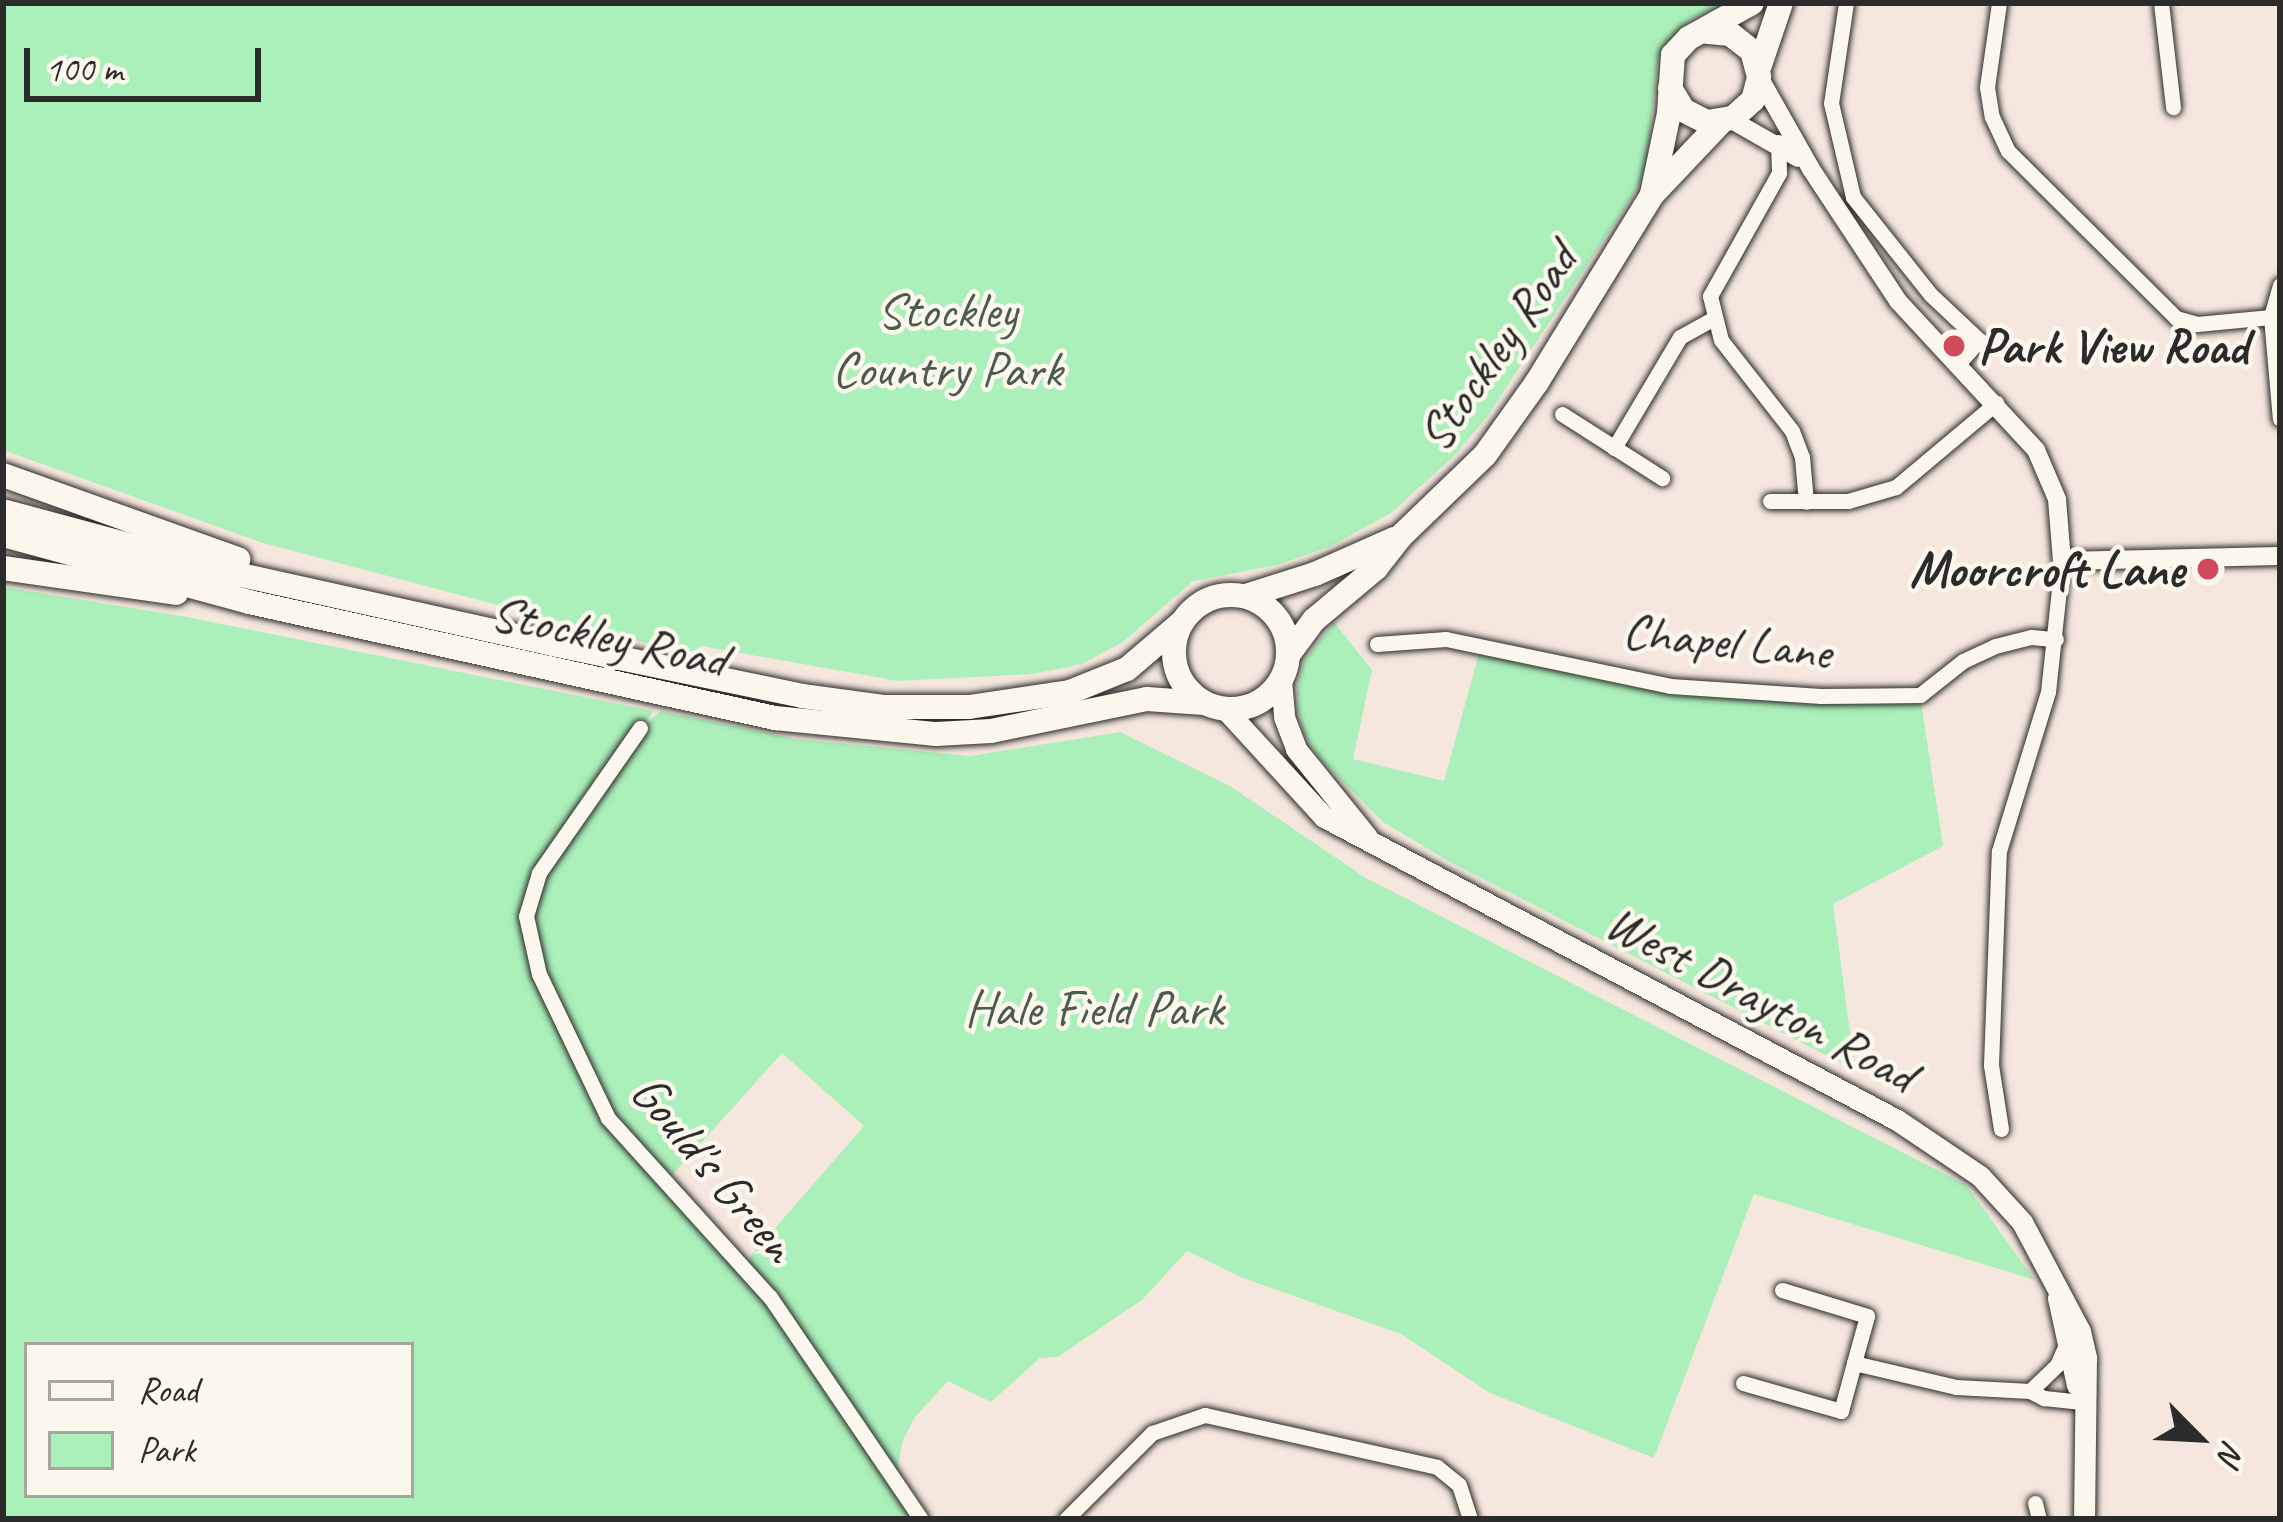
<!DOCTYPE html>
<style>
body{margin:0}
#map{position:relative;width:2283px;height:1522px;overflow:hidden;background:#f6e7de;font-family:Caveat,sans-serif}
div>[style]{position:absolute}
[style*='--x']{left:calc(var(--x)*1px);top:calc(var(--y)*1px);width:calc(var(--w)*1px);rotate:calc(var(--a)*1deg)}
.green>*{inset:0;background:#abf0bb}
.roads{filter:drop-shadow(0 0 3px #2b2b2b) drop-shadow(0 0 3px #2b2b2b)}
.minor>*{height:15px;margin:-7.5px;padding:0 7.5px;transform-origin:7.5px;border-radius:7.5px;background:#fbf7ec}
.tertiary>*{height:18px;margin:-9px;padding:0 9px;transform-origin:9px;border-radius:9px;background:#fbf7ec}
.secondary>*{height:21px;margin:-10.5px;padding:0 10.5px;transform-origin:10.5px;border-radius:10.5px;background:#fbf7ec}
.primary>*{height:24px;margin:-12px;padding:0 12px;transform-origin:12px;border-radius:12px;background:#fbf7ec}
.primary>.ring{margin:-12px;padding:0;box-sizing:content-box;background:none;border:24px solid #fbf7ec;border-radius:50%}
.dots>*{width:33px;height:33px;translate:-50% -50%;box-sizing:border-box;border:6px solid #fbf7ec;border-radius:50%}
span{translate:-50% -50%;white-space:nowrap;text-align:center;line-height:1.15;-webkit-text-stroke:9px #fbf7ec;paint-order:stroke}
.park-label{font-size:51px;color:#4b5c4f}
.poi-label{font-size:51px;color:#2b2b2b;font-weight:700}
.left{translate:0 -50%;text-align:left}
.right{translate:-100% -50%;text-align:right}
.street-label{font-size:51px;color:#2b2b2b}
.frame{position:absolute;inset:0;border:6px solid #2b2b2b;pointer-events:none}
.legend{position:absolute;left:24px;top:1342px;width:390px;height:156px;box-sizing:border-box;background:#fbf7ec;border:3px solid #a8a59f;margin:0;padding:15px 21px;list-style:none;font-size:36px;color:#2b2b2b}
.legend li{display:flex;align-items:center;gap:24px;height:60px}
.legend b{width:60px;border:3px solid #a8a59f}
.north{position:absolute;left:2139px;top:1378px;width:120px;height:120px;-webkit-text-stroke:9px #fbf7ec;paint-order:stroke;rotate:114deg;font-size:33px;font-weight:700;line-height:48px;text-align:center;color:#2b2b2b}
.north::after{content:'';display:block;margin:auto;width:42px;height:54px;background:#2b2b2b;clip-path:polygon(50% 0,100% 100%,50% 72%,0 100%)}
.scale{position:absolute;left:24px;top:48px;width:237px;height:54px;box-sizing:border-box;border:6px solid #2b2b2b;border-top:0;padding-left:15px;font-size:36px;line-height:42px;white-space:nowrap;color:#2b2b2b;-webkit-text-stroke:9px #fbf7ec;paint-order:stroke}
</style>
<div id="map">
<div class="green">
<i style="clip-path:polygon(3px 3px,1725px 3px,1689px 20px,1658px 58px,1646px 171px,1629px 202px,1486px 418px,1454px 456px,1391px 513px,1331px 546px,1277px 565px,1193px 581px,1123px 642px,1082px 664px,1033px 674px,898px 681px,701px 646px,693px 655px,551px 619px,263px 543px,3px 450px)"></i>
<i style="clip-path:polygon(evenodd,3px 587px,187px 617px,653px 711px,645px 724px,661px 711px,796px 739px,970px 756px,1120px 732px,1230px 786px,1366px 878px,1966px 1185px,2035px 1280px,1754px 1194px,1654px 1458px,1490px 1393px,1401px 1334px,1243px 1278px,1187px 1251px,1143px 1299px,1058px 1357px,1040px 1358px,991px 1402px,948px 1381px,915px 1417px,903px 1440px,898px 1464px,911px 1519px,3px 1519px,3px 587px,782px 1053px,864px 1126px,743px 1265px,666px 1182px,782px 1053px,3px 587px,27px 1345px,411px 1345px,411px 1495px,27px 1495px,27px 1345px)"></i>
<i style="clip-path:polygon(1334px 622px,1372px 670px,1353px 759px,1444px 781px,1481px 646px,1671px 686px,1920px 695px,1943px 846px,1833px 904px,1855px 1070px,1450px 862px,1383px 822px,1321px 760px,1304px 734px,1298px 711px,1297px 687px,1305px 659px)"></i>
</div>
<div class="roads">
<div class="minor">
<i style="--x:1846;--y:3;--w:101;--a:98.5"></i>
<i style="--x:1831;--y:103;--w:97;--a:76.8"></i>
<i style="--x:1853;--y:197;--w:125;--a:51.5"></i>
<i style="--x:1931;--y:295;--w:66;--a:43.2"></i>
<i style="--x:1979;--y:340;--w:30;--a:131"></i>
<i style="--x:1999;--y:3;--w:85;--a:98.1"></i>
<i style="--x:1987;--y:87;--w:30;--a:81"></i>
<i style="--x:1992;--y:117;--w:38;--a:65"></i>
<i style="--x:2008;--y:151;--w:237;--a:44.8"></i>
<i style="--x:2176;--y:318;--w:22;--a:16"></i>
<i style="--x:2197;--y:324;--w:74;--a:-5.4"></i>
<i style="--x:2161;--y:3;--w:105;--a:83.4"></i>
<i style="--x:1778;--y:142;--w:31;--a:88"></i>
<i style="--x:1779;--y:173;--w:141;--a:119.3"></i>
<i style="--x:1710;--y:296;--w:45;--a:76"></i>
<i style="--x:1721;--y:340;--w:115;--a:52"></i>
<i style="--x:1792;--y:431;--w:28;--a:69"></i>
<i style="--x:1802;--y:457;--w:45;--a:84.9"></i>
<i style="--x:2280;--y:285;--w:33;--a:106"></i>
<i style="--x:2271;--y:317;--w:102;--a:85"></i>
<i style="--x:1562;--y:414;--w:119;--a:32.6"></i>
<i style="--x:1614;--y:448;--w:129;--a:-59.3"></i>
<i style="--x:1680;--y:337;--w:37;--a:-29"></i>
<i style="--x:1770;--y:501;--w:78;--a:0"></i>
<i style="--x:1848;--y:501;--w:50;--a:-16.3"></i>
<i style="--x:1896;--y:487;--w:131;--a:-40"></i>
<i style="--x:1377;--y:644;--w:69;--a:-4.1"></i>
<i style="--x:1446;--y:639;--w:229;--a:11.8"></i>
<i style="--x:1670;--y:686;--w:151;--a:3.8"></i>
<i style="--x:1821;--y:696;--w:99;--a:-0.6"></i>
<i style="--x:1920;--y:695;--w:55;--a:-38.3"></i>
<i style="--x:1963;--y:661;--w:35;--a:-25"></i>
<i style="--x:1995;--y:646;--w:37;--a:-14"></i>
<i style="--x:2031;--y:637;--w:25;--a:5"></i>
<i style="--x:640;--y:728;--w:177;--a:124.9"></i>
<i style="--x:539;--y:873;--w:45;--a:106.8"></i>
<i style="--x:526;--y:916;--w:59;--a:77.4"></i>
<i style="--x:539;--y:974;--w:160;--a:64.4"></i>
<i style="--x:608;--y:1118;--w:241;--a:47.9"></i>
<i style="--x:770;--y:1297;--w:268;--a:55.8"></i>
<i style="--x:2001;--y:1129;--w:65;--a:-98.9"></i>
<i style="--x:1991;--y:1065;--w:214;--a:-87.9"></i>
<i style="--x:1999;--y:851;--w:166;--a:-72.9"></i>
<i style="--x:2048;--y:692;--w:132;--a:-83.9"></i>
<i style="--x:1782;--y:1290;--w:89;--a:17"></i>
<i style="--x:1867;--y:1316;--w:49;--a:105.5"></i>
<i style="--x:1743;--y:1383;--w:102;--a:15.9"></i>
<i style="--x:1841;--y:1411;--w:50;--a:-74.8"></i>
<i style="--x:1854;--y:1363;--w:105;--a:13.2"></i>
<i style="--x:1956;--y:1387;--w:74;--a:3.1"></i>
<i style="--x:2030;--y:1391;--w:16;--a:27"></i>
<i style="--x:2044;--y:1398;--w:38;--a:6"></i>
<i style="--x:2030;--y:1391;--w:37;--a:-44"></i>
<i style="--x:2057;--y:1365;--w:24;--a:-66"></i>
<i style="--x:2035;--y:1503;--w:16;--a:76"></i>
<i style="--x:1066;--y:1519;--w:122;--a:-45"></i>
<i style="--x:1152;--y:1433;--w:56;--a:-18.8"></i>
<i style="--x:1205;--y:1415;--w:238;--a:12.6"></i>
<i style="--x:1437;--y:1467;--w:28;--a:39"></i>
<i style="--x:1459;--y:1485;--w:36;--a:72"></i>
</div>
<div class="tertiary">
<i style="--x:1759;--y:77;--w:106;--a:60.5"></i>
<i style="--x:1811;--y:169;--w:158;--a:56.6"></i>
<i style="--x:1898;--y:301;--w:203;--a:47.2"></i>
<i style="--x:2036;--y:450;--w:53;--a:66.8"></i>
<i style="--x:2057;--y:499;--w:62;--a:85.4"></i>
<i style="--x:2062;--y:561;--w:218;--a:-1.3"></i>
<i style="--x:1730;--y:119;--w:78;--a:29.8"></i>
</div>
<div class="secondary">
<i style="--x:1281;--y:680;--w:37;--a:85"></i>
<i style="--x:1284;--y:717;--w:34;--a:69"></i>
<i style="--x:1296;--y:749;--w:113;--a:51.1"></i>
<i style="--x:1225;--y:709;--w:147;--a:47.5"></i>
<i style="--x:1324;--y:817;--w:648;--a:27.87"></i>
<i style="--x:1897;--y:1120;--w:100;--a:34"></i>
<i style="--x:1980;--y:1176;--w:62;--a:47.6"></i>
<i style="--x:2022;--y:1222;--w:123;--a:62"></i>
<i style="--x:2080;--y:1331;--w:28;--a:77"></i>
<i style="--x:2086;--y:1358;--w:161;--a:90.7"></i>
<i style="--x:2058;--y:1298;--w:89;--a:77.7"></i>
</div>
<div class="primary">
<i style="--x:1759;--y:68;--w:69;--a:-71.3"></i>
<i style="--x:1670;--y:88;--w:26;--a:59"></i>
<i style="--x:1683;--y:110;--w:27;--a:27"></i>
<i style="--x:1707;--y:122;--w:26;--a:-9"></i>
<i style="--x:1733;--y:118;--w:27;--a:-42"></i>
<i style="--x:1753;--y:100;--w:24;--a:-75"></i>
<i style="--x:1759;--y:77;--w:27;--a:-105"></i>
<i style="--x:1752;--y:51;--w:28;--a:-142"></i>
<i style="--x:1730;--y:34;--w:24;--a:-175"></i>
<i style="--x:1652;--y:194;--w:83;--a:-78.1"></i>
<i style="--x:1669;--y:113;--w:58;--a:-86.1"></i>
<i style="--x:1673;--y:55;--w:23;--a:-47"></i>
<i style="--x:1689;--y:38;--w:72;--a:-29.1"></i>
<i style="--x:3;--y:475;--w:250;--a:19.7"></i>
<i style="--x:3;--y:511;--w:246;--a:15.1"></i>
<i style="--x:241;--y:575;--w:319;--a:12.5"></i>
<i style="--x:552;--y:644;--w:255;--a:11.7"></i>
<i style="--x:802;--y:696;--w:82;--a:7.7"></i>
<i style="--x:883;--y:707;--w:86;--a:0"></i>
<i style="--x:969;--y:707;--w:102;--a:-8.4"></i>
<i style="--x:1070;--y:692;--w:61;--a:-22"></i>
<i style="--x:1127;--y:669;--w:71;--a:-40.4"></i>
<i style="--x:3;--y:535;--w:255;--a:15.2"></i>
<i style="--x:249;--y:602;--w:539;--a:12.44"></i>
<i style="--x:775;--y:718;--w:162;--a:5.7"></i>
<i style="--x:936;--y:734;--w:55;--a:-3.1"></i>
<i style="--x:991;--y:731;--w:159;--a:-11.6"></i>
<i style="--x:1147;--y:699;--w:57;--a:4"></i>
<i style="--x:3;--y:568;--w:175;--a:8.2"></i>
<i class="ring" style="left:1174px;top:595px;width:90px;height:90px"></i>
<i style="--x:1246;--y:596;--w:72;--a:-17.7"></i>
<i style="--x:1315;--y:574;--w:86;--a:-23.9"></i>
<i style="--x:1288;--y:655;--w:44;--a:-53.4"></i>
<i style="--x:1314;--y:620;--w:81;--a:-40"></i>
<i style="--x:1376;--y:568;--w:39;--a:-52"></i>
<i style="--x:1400;--y:537;--w:118;--a:-44"></i>
<i style="--x:1485;--y:455;--w:90;--a:-54.5"></i>
<i style="--x:1537;--y:382;--w:220;--a:-58.4"></i>
<i style="--x:1652;--y:195;--w:102;--a:-46.6"></i>
</div>
</div>
<div class="dots">
<i style="left:1954px;top:346px;background:#d1495b"></i>
<i style="left:2208px;top:569px;background:#d1495b"></i>
</div>
<div class="park-label">
<span style="left:947px;top:340px">Stockley<br>Country Park</span>
<span style="left:1094px;top:1008px">Hale Field Park</span>
</div>
<div class="poi-label">
<span class="left" style="left:1978px;top:346px">Park View Road</span>
<span class="right" style="left:2184px;top:569px">Moorcroft Lane</span>
</div>
<div class="street-label">
<span style="left:1497px;top:347px;rotate:-55deg">Stockley Road</span>
<span style="left:609px;top:636px;rotate:12deg">Stockley Road</span>
<span style="left:1727px;top:641px;rotate:6deg">Chapel Lane</span>
<span style="left:1761px;top:998px;rotate:28deg">West Drayton Road</span>
<span style="left:714px;top:1168px;rotate:50deg">Gould's Green</span>
</div>
<div class="frame"></div>
<ul class="legend">
<li><b style="height:15px;background:#fbf7ec"></b>Road</li>
<li><b style="height:33px;background:#abf0bb"></b>Park</li>
</ul>
<div class="north">N</div>
<div class="scale">100 m</div>
</div>
